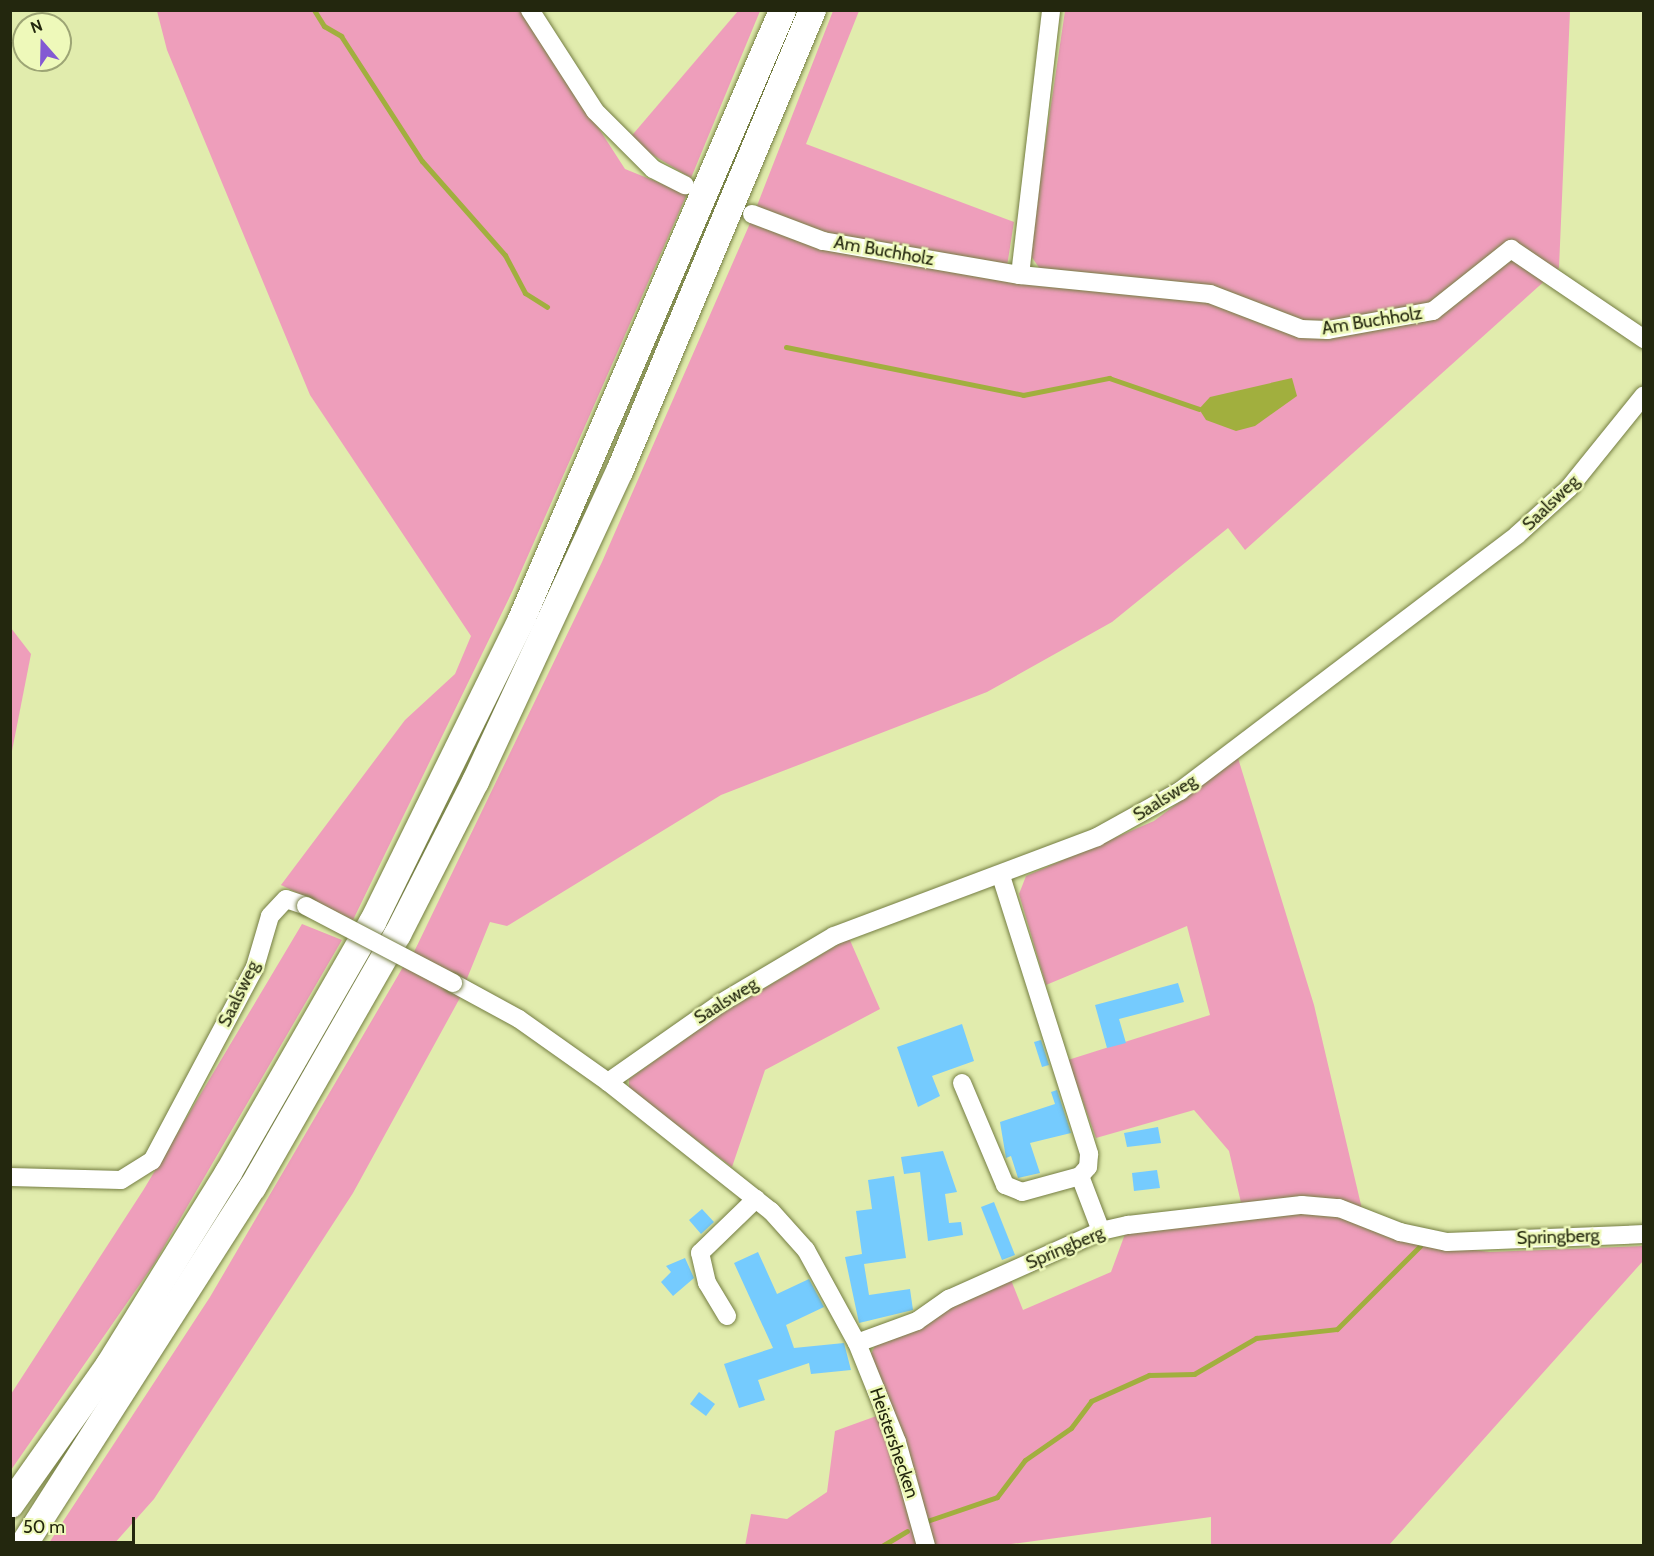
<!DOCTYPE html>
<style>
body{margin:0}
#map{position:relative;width:1654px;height:1556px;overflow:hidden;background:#e1ecad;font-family:Cabin,sans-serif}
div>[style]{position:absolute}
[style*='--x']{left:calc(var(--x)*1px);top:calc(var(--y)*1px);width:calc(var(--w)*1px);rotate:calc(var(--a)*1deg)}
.green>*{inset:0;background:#ee9ebb}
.water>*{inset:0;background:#a1af3e}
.stream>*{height:5px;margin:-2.5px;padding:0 2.5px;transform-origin:2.5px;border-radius:2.5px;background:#a1af3e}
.building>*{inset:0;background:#75cbfe}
.roads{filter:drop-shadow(0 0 2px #757e43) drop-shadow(0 0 2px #757e43)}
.minor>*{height:18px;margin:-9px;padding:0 9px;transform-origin:9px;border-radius:9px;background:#fff}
.highway>*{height:27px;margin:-13.5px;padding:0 13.5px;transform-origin:13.5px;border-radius:13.5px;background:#fff}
.bridges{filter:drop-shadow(0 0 2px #757e43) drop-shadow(0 0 2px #757e43)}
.minor-bridge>*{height:18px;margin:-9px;padding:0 9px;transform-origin:9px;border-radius:9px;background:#fff}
span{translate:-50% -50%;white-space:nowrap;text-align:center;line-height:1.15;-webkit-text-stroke:5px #eef9ba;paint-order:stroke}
.street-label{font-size:18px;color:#23270e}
.frame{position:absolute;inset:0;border:12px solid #23270e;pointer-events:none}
.north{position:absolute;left:12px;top:12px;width:60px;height:60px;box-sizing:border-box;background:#eef9ba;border:2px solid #9da575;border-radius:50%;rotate:340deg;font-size:16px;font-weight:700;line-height:24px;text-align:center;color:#23270e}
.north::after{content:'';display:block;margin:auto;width:21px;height:27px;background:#8359d3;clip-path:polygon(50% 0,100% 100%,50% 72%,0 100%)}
.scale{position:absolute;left:12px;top:1517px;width:123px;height:27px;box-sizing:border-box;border:3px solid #23270e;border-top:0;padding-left:8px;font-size:18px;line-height:21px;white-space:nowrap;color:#23270e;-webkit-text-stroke:4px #eef9ba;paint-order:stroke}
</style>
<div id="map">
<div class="green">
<i style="clip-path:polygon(157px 11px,523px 11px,625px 169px,687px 194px,512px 592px,353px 920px,281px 885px,405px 720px,455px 674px,471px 636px,310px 395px,167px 50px)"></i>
<i style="clip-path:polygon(738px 11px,760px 11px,691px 178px,628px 140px)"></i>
<i style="clip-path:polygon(833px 11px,859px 11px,806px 144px,1014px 222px,1005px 279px,1211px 301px,1302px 337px,1292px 319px,1213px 289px,1040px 269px,1029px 253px,1065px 11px,1570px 11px,1559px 268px,1245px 550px,1228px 528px,1112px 622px,987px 692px,721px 795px,507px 926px,490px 922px,466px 981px,413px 954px,602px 562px,751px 221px)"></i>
<i style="clip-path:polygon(11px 628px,31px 654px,11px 756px)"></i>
<i style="clip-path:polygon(1238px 758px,1314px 1005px,1362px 1209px,1242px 1207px,1229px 1151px,1194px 1110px,1096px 1138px,1068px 1060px,1210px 1015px,1187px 926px,1046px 985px,1019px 894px,1026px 876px,1154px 821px)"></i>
<i style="clip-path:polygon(302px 924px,342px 940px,154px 1264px,11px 1470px,11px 1394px,144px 1189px)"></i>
<i style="clip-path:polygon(849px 938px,880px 1009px,765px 1070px,732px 1167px,629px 1089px,629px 1079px,721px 1014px)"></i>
<i style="clip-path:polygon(403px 967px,461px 996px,353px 1193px,154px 1499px,113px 1545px,47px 1546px,210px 1297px)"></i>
<i style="clip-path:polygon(1319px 1211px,1447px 1247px,1490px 1252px,1643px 1246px,1643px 1261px,1389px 1545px,1211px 1545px,1211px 1517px,1004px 1545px,933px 1545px,870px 1357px,875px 1345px,1009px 1275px,1023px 1310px,1111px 1272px,1125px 1234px)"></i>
<i style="clip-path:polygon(882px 1414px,919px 1545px,745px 1546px,751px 1514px,787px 1519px,827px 1492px,835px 1431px)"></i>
</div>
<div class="water">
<i style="clip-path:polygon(1292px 378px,1297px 396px,1255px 426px,1236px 431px,1206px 420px,1199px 409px,1210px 397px)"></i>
</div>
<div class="stream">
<i style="--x:314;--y:10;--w:19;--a:58"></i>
<i style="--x:324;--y:26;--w:20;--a:30"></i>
<i style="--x:341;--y:36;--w:149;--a:57.1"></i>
<i style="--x:422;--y:161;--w:125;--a:48.6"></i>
<i style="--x:505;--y:255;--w:43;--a:62.2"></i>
<i style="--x:525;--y:293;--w:26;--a:32"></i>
<i style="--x:786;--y:347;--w:242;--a:11.4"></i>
<i style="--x:1023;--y:395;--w:88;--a:-11.2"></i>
<i style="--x:1109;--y:378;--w:95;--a:19"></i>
<i style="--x:927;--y:1521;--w:74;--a:-18.9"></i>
<i style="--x:997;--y:1497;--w:46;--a:-52.9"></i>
<i style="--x:1025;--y:1460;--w:56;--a:-34.8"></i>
<i style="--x:1071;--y:1428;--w:34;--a:-53"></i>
<i style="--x:1091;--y:1401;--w:64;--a:-24.1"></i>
<i style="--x:1149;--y:1375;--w:45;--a:-1.3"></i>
<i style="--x:1194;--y:1374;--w:72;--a:-30.1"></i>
<i style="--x:1256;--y:1338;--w:81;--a:-6.3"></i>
<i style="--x:1337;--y:1329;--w:117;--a:-45"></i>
<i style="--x:882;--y:1546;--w:29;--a:-31"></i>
</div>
<div class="building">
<i style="clip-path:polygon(1178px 983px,1184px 1002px,1119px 1019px,1126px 1043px,1107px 1048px,1095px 1005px)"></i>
<i style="clip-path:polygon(962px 1024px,974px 1061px,932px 1076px,940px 1096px,918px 1107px,897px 1047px)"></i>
<i style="clip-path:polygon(1041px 1040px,1049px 1065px,1042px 1067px,1034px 1042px)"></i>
<i style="clip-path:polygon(1057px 1090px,1071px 1133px,1030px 1143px,1040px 1173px,1018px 1178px,1011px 1156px,1006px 1158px,1000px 1122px,1055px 1104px,1051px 1092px)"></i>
<i style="clip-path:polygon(1158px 1127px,1161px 1143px,1127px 1147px,1124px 1133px)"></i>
<i style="clip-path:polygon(943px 1151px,957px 1192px,945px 1194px,949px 1223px,961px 1222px,963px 1235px,928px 1241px,920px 1172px,904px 1174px,901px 1157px)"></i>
<i style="clip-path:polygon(1157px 1170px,1160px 1188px,1134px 1191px,1132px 1173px)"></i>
<i style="clip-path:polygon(894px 1176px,906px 1258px,864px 1264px,869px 1295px,910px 1289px,913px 1310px,859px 1323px,845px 1257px,862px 1254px,856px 1211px,872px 1209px,868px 1180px)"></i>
<i style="clip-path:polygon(994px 1202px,1015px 1255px,1002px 1260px,981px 1207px)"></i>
<i style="clip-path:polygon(702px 1209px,714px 1222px,701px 1234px,689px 1220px)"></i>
<i style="clip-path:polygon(758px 1252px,777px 1294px,809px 1279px,824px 1307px,786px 1325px,794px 1348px,844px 1343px,851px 1370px,811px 1374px,809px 1363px,758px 1380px,765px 1400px,739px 1408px,724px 1364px,773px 1348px,734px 1263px)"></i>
<i style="clip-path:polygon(685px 1258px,694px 1278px,673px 1296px,661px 1282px,671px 1272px,666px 1266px)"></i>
<i style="clip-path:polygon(699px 1392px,715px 1404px,706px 1416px,690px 1404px)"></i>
</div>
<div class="roads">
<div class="minor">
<i style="--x:530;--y:10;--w:120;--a:57.2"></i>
<i style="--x:595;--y:111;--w:82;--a:45"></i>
<i style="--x:653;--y:169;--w:36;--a:27"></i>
<i style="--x:752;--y:214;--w:76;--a:20.8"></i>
<i style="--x:823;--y:241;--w:200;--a:9.8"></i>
<i style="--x:1020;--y:275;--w:191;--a:5.7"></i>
<i style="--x:1210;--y:294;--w:97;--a:21"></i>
<i style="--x:1301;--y:329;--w:27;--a:2"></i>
<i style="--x:1328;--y:330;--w:107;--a:-10.3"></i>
<i style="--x:1433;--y:311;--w:100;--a:-38.5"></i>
<i style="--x:1511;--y:249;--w:161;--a:34.1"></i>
<i style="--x:1020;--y:275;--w:267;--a:-83.3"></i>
<i style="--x:1001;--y:876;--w:292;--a:72.4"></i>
<i style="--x:1089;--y:1154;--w:13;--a:94"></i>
<i style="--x:1088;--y:1167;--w:12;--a:132"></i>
<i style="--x:1080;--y:1176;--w:59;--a:69.1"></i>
<i style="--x:453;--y:983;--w:75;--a:28.6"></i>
<i style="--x:519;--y:1019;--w:109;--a:35.3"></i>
<i style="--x:608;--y:1082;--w:208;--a:38.4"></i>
<i style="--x:771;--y:1211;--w:52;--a:48.1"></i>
<i style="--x:806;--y:1250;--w:106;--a:61.3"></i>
<i style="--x:857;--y:1343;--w:107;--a:68"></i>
<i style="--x:897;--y:1442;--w:108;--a:74.4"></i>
<i style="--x:608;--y:1082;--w:138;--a:-35"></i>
<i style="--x:721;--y:1003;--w:131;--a:-30.7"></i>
<i style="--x:834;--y:936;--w:281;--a:-20.6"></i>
<i style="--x:1097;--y:837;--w:95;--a:-29"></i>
<i style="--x:1180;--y:791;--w:423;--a:-37.2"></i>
<i style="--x:1517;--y:535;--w:70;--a:-42.1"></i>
<i style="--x:1569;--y:488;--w:119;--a:-51.1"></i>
<i style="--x:962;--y:1083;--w:111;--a:67.1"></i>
<i style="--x:1005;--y:1185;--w:18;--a:22"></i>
<i style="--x:1022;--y:1192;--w:60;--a:-15.4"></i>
<i style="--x:10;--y:1177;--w:111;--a:1.5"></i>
<i style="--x:121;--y:1180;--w:36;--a:-32"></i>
<i style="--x:152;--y:1161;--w:220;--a:-62"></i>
<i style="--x:255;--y:967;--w:53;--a:-73.6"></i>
<i style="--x:270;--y:916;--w:23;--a:-47"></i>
<i style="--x:286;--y:899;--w:21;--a:19"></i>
<i style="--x:727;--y:1316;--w:39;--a:-121"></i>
<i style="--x:707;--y:1283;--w:31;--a:-103"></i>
<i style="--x:700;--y:1253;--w:78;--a:-44"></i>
<i style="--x:857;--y:1343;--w:64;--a:-20.1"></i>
<i style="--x:917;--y:1321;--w:39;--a:-35"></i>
<i style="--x:949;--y:1299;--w:167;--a:-24.1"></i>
<i style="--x:1101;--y:1231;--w:28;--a:-13"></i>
<i style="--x:1128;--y:1225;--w:175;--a:-6.6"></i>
<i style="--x:1302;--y:1205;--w:37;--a:5"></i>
<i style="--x:1339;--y:1208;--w:66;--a:21.5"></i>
<i style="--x:1400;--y:1232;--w:48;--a:12"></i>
<i style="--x:1447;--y:1242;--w:197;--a:-2.3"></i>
</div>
<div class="highway">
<i style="--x:10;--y:1504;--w:171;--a:-54.7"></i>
<i style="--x:109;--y:1364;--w:226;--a:-58.2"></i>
<i style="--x:228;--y:1172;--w:289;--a:-60.1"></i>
<i style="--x:372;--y:922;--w:335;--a:-63.8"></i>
<i style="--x:520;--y:621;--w:665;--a:-66.79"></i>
<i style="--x:22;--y:1546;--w:426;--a:-57.4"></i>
<i style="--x:252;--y:1187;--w:292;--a:-60.2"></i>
<i style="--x:397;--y:934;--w:172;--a:-63"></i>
<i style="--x:475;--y:781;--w:342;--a:-65.1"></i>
<i style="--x:619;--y:471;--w:500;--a:-67.3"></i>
</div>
</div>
<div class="bridges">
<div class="minor-bridge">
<i style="--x:306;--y:906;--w:166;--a:27.6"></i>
</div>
</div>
<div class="street-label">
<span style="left:884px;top:251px;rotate:10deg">Am Buchholz</span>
<span style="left:1372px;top:321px;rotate:-9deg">Am Buchholz</span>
<span style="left:1551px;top:503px;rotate:-44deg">Saalsweg</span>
<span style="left:1165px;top:798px;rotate:-32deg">Saalsweg</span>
<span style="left:239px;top:994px;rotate:-64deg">Saalsweg</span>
<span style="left:726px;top:1001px;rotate:-32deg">Saalsweg</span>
<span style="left:1558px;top:1237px;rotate:-2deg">Springberg</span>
<span style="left:1065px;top:1248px;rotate:-23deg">Springberg</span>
<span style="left:894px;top:1443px;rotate:71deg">Heistershecken</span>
</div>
<div class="frame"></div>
<div class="north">N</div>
<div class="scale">50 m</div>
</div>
